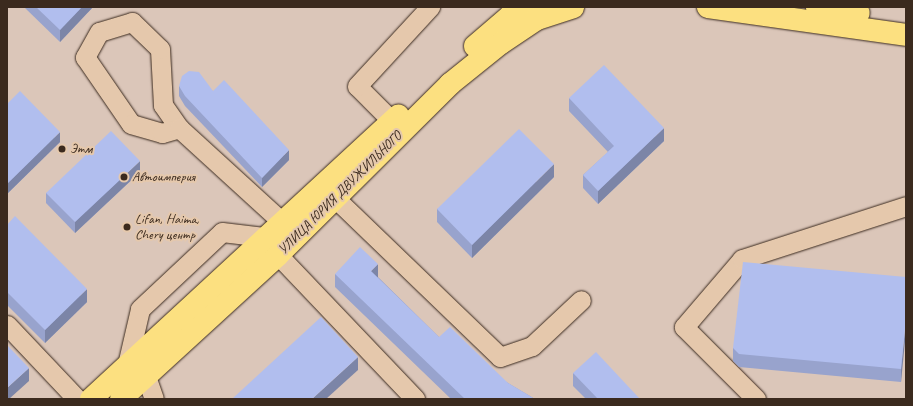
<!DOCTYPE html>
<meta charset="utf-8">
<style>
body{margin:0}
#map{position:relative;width:913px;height:406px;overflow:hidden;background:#dbc6b9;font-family:Caveat,sans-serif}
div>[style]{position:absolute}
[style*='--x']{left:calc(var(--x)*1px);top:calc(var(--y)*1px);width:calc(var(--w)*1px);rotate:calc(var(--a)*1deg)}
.roads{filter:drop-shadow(0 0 1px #3b2a1e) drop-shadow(0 0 1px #3b2a1e)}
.minor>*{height:19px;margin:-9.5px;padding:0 9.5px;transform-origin:9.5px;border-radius:9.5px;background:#e5c8ac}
.major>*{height:22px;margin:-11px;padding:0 11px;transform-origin:11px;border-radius:11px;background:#fce080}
.wall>*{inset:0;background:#98a3cd}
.shaded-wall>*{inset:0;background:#7c85a7}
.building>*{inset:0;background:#b1beee}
.dots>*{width:11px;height:11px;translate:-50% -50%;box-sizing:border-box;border:2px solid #e5c8ac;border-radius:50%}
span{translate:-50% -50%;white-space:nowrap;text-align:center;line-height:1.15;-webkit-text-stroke:4px #e5c8ac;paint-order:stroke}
.poi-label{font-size:14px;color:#3b2a1e}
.left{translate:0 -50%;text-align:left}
.street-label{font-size:14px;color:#3b2a1e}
.frame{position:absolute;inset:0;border:8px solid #3b2a1e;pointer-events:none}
</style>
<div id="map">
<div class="roads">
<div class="minor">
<i style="--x:392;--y:121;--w:49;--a:-135"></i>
<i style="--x:357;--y:86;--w:108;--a:-47.3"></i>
<i style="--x:179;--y:128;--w:28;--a:-125"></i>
<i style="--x:163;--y:105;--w:56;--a:-93.1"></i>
<i style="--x:160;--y:49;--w:39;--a:-136"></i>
<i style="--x:132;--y:22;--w:34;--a:163"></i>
<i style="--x:99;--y:32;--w:29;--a:119"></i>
<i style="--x:85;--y:57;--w:81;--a:55.5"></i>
<i style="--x:131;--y:124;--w:32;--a:16"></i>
<i style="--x:162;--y:133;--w:18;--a:-16"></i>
<i style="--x:179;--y:128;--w:156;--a:42.4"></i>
<i style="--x:335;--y:198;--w:229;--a:43.9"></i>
<i style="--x:500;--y:357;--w:34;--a:-19"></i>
<i style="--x:532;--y:346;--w:67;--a:-43.2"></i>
<i style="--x:278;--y:255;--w:199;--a:46.4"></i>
<i style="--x:7;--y:325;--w:102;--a:46.6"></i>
<i style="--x:127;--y:365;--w:57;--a:-76.9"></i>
<i style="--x:140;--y:309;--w:112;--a:-43.2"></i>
<i style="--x:222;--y:232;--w:42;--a:6.8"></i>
<i style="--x:146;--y:376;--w:24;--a:71"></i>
<i style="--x:756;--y:399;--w:102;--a:-135"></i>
<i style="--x:684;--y:327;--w:89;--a:-49.5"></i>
<i style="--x:742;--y:259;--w:172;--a:-17.9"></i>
</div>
<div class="major">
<i style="--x:708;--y:7;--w:200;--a:8"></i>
<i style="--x:817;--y:7;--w:42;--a:8.1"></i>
<i style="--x:475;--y:46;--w:46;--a:-40.6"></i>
<i style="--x:510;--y:16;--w:21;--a:-25"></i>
<i style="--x:91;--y:399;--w:418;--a:-42.7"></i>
<i style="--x:121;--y:399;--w:213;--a:-42.5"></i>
<i style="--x:278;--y:255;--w:243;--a:-44.8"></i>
<i style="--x:450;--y:84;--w:65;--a:-38.8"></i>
<i style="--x:501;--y:43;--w:43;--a:-33.7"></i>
<i style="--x:537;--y:19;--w:38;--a:-18"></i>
</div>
</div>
<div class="wall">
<i style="clip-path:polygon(24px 7px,93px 7px,60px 42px)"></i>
<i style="clip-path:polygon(179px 86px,213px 91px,289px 160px,262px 187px,185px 106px,179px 96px)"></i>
<i style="clip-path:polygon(569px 98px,664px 141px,598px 204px,583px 188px,583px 175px,608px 152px,569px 111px)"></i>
<i style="clip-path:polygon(7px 104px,60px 142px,8px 193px,7px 193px)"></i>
<i style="clip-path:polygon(140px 172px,75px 233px,46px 203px,46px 193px)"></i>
<i style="clip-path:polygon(554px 177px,472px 258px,437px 222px,437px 209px)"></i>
<i style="clip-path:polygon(7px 225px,87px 302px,45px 343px,7px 305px)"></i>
<i style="clip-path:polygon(335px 274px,378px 277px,439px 337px,508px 383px,535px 399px,451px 399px,335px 287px)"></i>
<i style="clip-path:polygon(906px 277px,901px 382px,739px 367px,733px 361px,733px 348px)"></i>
<i style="clip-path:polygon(573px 373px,640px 399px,586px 399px,573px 386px)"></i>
</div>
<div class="shaded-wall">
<i style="clip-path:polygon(82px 7px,93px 7px,60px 42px,60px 30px)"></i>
<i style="clip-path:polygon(664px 128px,664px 141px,598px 204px,598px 191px)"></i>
<i style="clip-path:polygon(60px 132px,60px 142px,8px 193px,8px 183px)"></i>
<i style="clip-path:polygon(289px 150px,289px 160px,262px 187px,262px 178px)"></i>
<i style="clip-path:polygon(140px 161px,140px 172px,75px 233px,75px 222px)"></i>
<i style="clip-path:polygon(554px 164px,554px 177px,472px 258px,472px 245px)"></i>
<i style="clip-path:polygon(378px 264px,378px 277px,371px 284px,371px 271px)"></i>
<i style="clip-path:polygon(87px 289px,87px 302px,45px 343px,45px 330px)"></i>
<i style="clip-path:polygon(906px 319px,906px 332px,901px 382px,901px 369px)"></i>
<i style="clip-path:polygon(358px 357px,358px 370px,326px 399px,312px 399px)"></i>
<i style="clip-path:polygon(29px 368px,29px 381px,9px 399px,7px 399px,7px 388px)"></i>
</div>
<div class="building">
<i style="clip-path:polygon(36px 7px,82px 7px,60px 30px)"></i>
<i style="clip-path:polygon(604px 65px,664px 128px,598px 191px,583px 175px,614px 146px,569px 98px)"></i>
<i style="clip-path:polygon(189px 71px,199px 72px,213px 91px,224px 80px,289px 150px,262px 178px,185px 96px,179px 86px,182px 76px)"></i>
<i style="clip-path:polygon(20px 91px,60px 132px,8px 183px,7px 182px,7px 104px)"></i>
<i style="clip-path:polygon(519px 129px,554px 164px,472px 245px,437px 209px)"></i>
<i style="clip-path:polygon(111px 131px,140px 161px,75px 222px,46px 193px)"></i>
<i style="clip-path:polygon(15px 216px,87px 289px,45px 330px,7px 292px,7px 225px)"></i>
<i style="clip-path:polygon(360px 247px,378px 264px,371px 271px,439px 337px,450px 327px,508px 383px,535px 399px,465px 399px,335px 274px)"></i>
<i style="clip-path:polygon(743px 262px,906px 277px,906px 319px,901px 369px,739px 354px,733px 348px)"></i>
<i style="clip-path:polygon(321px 317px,358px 357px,312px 399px,232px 399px)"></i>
<i style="clip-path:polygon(7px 345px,29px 368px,7px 388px)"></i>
<i style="clip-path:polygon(596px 352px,640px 399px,598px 399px,573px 373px)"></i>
</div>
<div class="dots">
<i style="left:62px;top:149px;background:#3b2a1e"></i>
<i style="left:124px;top:177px;background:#3b2a1e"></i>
<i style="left:127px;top:227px;background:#3b2a1e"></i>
</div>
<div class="poi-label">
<span class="left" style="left:70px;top:149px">Этм</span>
<span class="left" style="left:132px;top:177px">Автоимперия</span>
<span class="left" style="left:135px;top:227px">Lifan, Haima,<br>Chery центр</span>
</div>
<div class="street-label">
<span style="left:340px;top:193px;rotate:-45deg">УЛИЦА ЮРИЯ ДВУЖИЛЬНОГО</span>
</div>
<div class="frame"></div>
</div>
